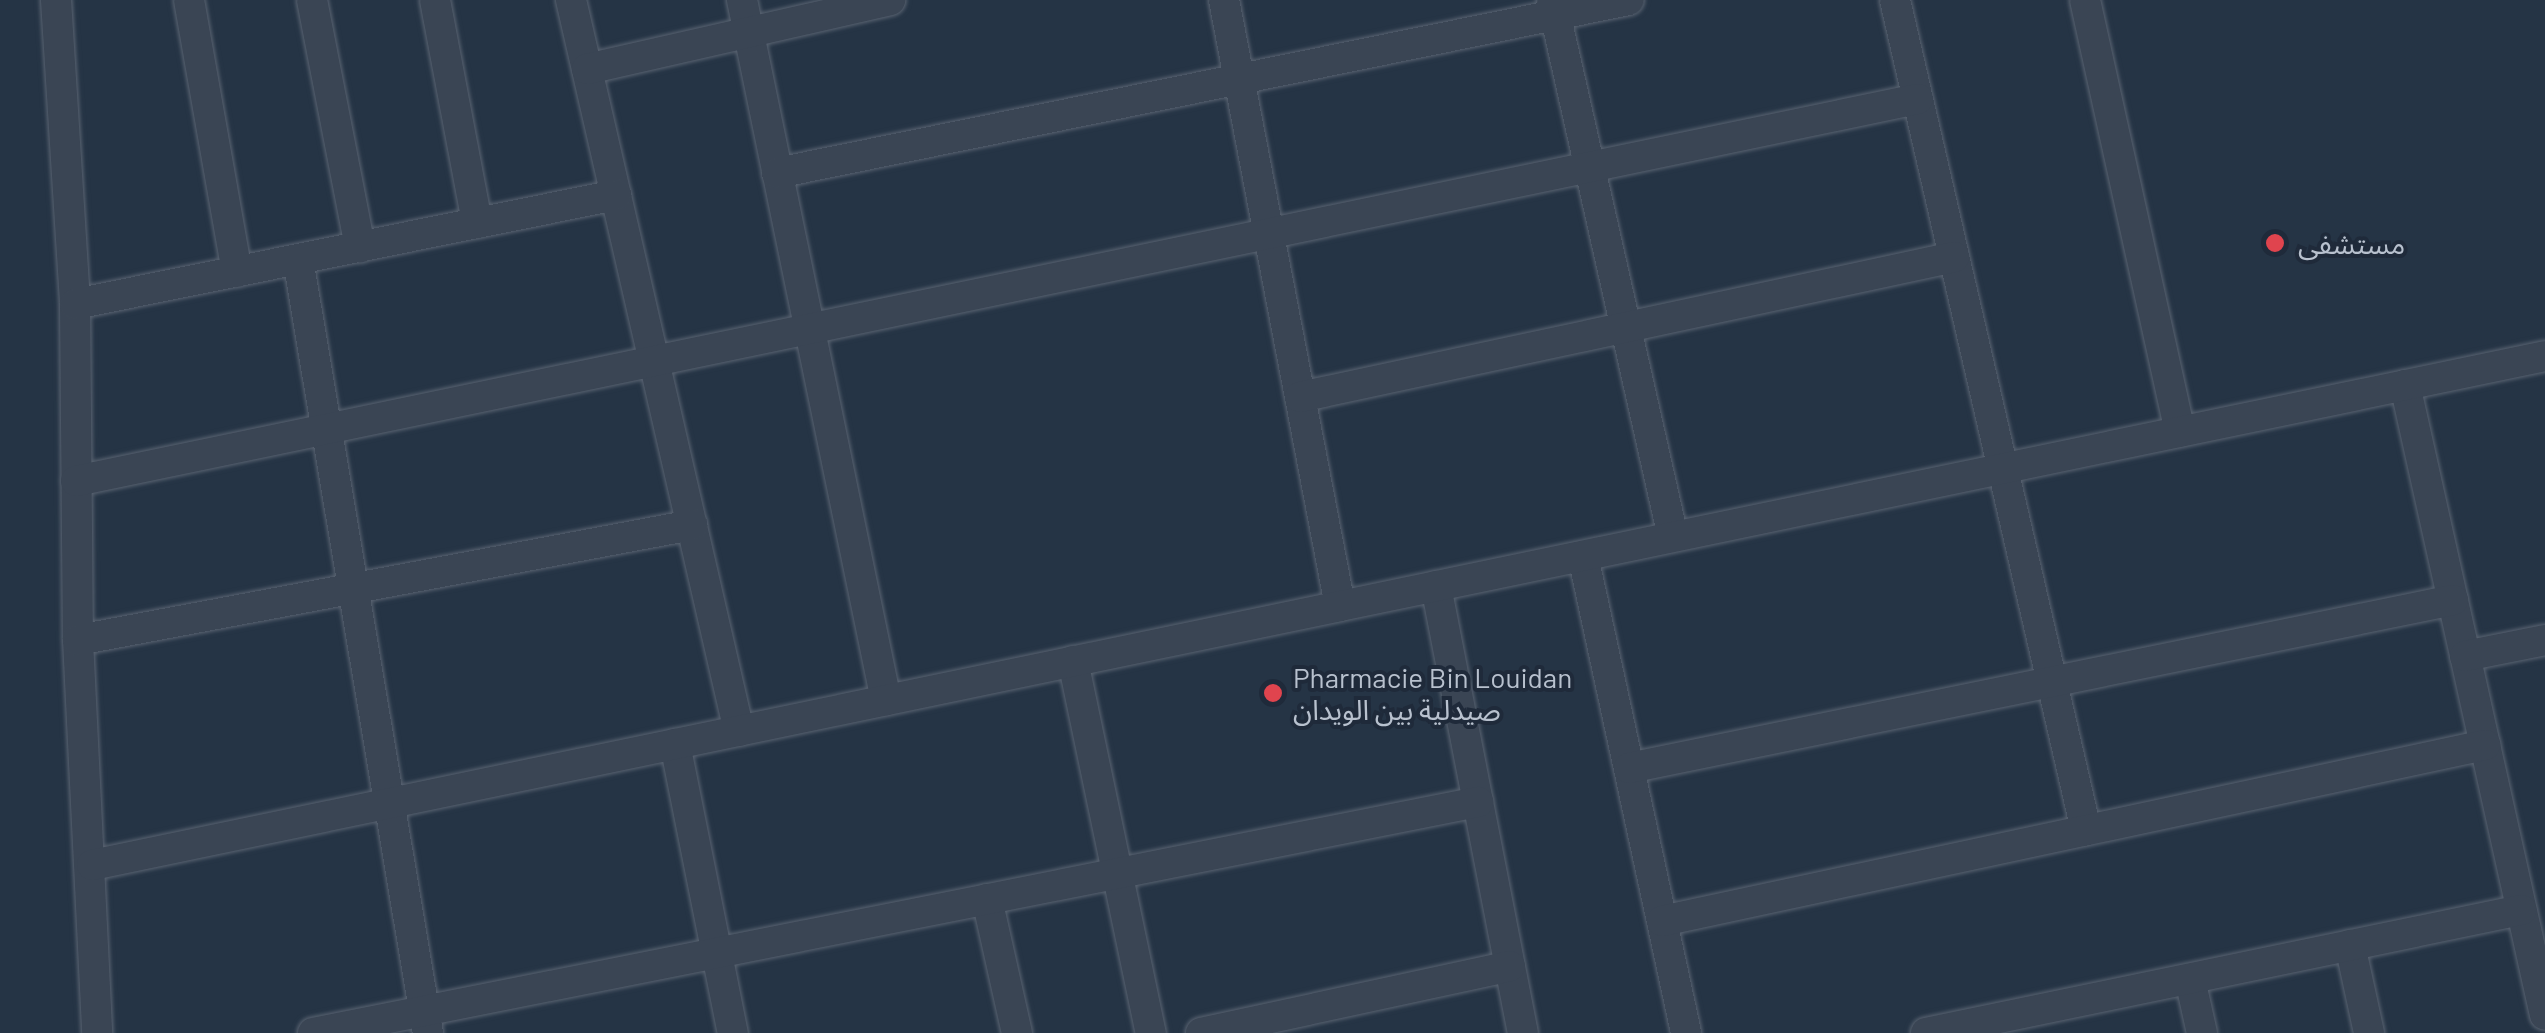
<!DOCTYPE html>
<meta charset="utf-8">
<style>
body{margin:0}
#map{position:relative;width:2545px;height:1033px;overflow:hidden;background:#253445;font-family:Barlow,"Noto Sans Arabic",sans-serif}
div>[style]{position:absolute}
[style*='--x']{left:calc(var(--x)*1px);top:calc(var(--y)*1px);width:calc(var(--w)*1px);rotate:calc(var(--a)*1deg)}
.roads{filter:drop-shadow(0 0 2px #596371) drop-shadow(0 0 2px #596371)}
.minor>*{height:30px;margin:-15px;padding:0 15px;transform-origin:15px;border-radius:15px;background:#3a4554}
.dots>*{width:28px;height:28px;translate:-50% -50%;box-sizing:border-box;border:5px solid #1f2a3a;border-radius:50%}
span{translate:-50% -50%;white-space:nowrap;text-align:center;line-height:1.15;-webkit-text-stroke:8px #1f2a3a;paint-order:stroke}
.poi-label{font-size:28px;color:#b8c1ce}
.left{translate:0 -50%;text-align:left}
</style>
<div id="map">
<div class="roads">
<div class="minor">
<i style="--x:56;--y:0;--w:305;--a:86.4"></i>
<i style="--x:75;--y:304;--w:336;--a:89.5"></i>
<i style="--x:78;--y:640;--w:393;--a:87.2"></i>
<i style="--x:189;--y:0;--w:276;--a:80"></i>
<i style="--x:312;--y:0;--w:252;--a:79"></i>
<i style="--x:435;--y:0;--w:227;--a:79.3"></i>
<i style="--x:571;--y:0;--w:750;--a:77.06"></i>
<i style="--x:742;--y:0;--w:715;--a:78.38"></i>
<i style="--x:1224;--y:0;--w:617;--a:79.16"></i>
<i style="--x:1552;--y:0;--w:550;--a:77.3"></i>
<i style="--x:1895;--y:0;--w:852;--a:77.04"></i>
<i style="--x:2085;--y:0;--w:442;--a:77.6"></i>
<i style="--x:587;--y:69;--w:311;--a:-12.8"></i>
<i style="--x:777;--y:173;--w:869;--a:-11.48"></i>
<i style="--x:298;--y:259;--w:785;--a:80.47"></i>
<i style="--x:75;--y:304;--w:552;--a:-11.39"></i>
<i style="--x:2405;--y:385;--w:645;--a:77.47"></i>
<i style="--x:1300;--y:397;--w:669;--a:-12.08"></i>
<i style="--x:76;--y:481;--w:1881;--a:-11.72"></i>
<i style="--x:1583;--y:556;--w:488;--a:77.8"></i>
<i style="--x:1436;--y:586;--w:455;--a:79"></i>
<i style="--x:78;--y:640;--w:625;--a:-10.61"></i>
<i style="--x:2465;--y:656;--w:82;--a:-11.3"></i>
<i style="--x:1073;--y:661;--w:380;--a:78.2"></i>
<i style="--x:675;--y:744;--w:295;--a:78.7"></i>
<i style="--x:1629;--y:768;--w:841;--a:-11.52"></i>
<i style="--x:92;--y:865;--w:2505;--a:-11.72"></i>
<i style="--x:987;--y:899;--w:137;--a:77.4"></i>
<i style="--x:1662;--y:921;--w:842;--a:-12.07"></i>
<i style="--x:2350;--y:945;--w:90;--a:77.8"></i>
<i style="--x:2190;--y:979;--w:55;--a:77.5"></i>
<i style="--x:313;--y:1033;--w:1188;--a:-11.22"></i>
<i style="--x:1201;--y:1033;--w:316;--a:-12.2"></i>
<i style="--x:1926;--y:1033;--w:608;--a:-11.68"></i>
</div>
</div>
<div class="dots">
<i style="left:2275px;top:243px;background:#e0444e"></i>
<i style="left:1273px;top:693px;background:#e0444e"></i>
</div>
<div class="poi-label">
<span class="left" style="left:2298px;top:243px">مستشفى</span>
<span class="left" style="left:1293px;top:693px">Pharmacie Bin Louidan<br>صيدلية بين الويدان</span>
</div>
</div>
